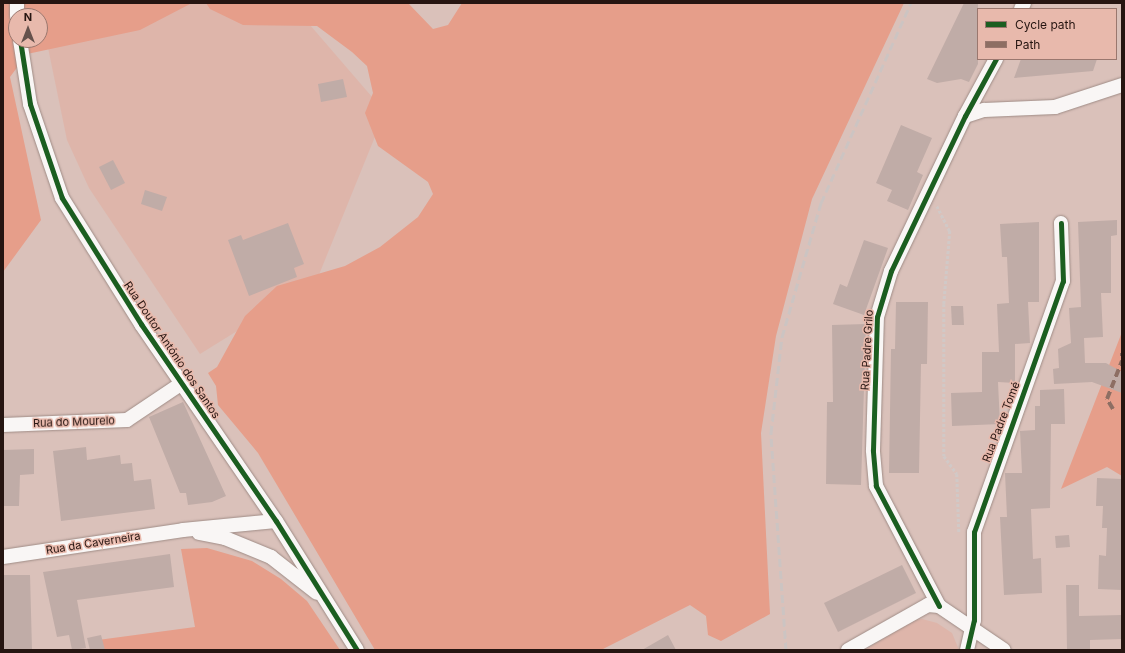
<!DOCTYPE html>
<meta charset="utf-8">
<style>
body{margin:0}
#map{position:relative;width:1125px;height:653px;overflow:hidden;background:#dac1ba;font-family:Inter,sans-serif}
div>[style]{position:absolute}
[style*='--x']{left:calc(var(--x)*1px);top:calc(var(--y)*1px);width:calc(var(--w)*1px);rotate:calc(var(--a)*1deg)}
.built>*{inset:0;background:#deb5aa}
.green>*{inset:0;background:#e69e8a}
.building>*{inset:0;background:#c0aca7}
.path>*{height:2.5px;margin-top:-1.25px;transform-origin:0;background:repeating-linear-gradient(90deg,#d1c9c7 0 3px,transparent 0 5px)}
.roads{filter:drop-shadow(0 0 1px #9f8c86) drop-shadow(0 0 1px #9f8c86)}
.minor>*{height:14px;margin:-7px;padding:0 7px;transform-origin:7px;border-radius:7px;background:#f9f6f5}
.rail>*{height:3px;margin-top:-1.5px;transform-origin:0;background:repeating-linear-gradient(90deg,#ccc4c2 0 8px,transparent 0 12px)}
.quiet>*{height:4px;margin-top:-2px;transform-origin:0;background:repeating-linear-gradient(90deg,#8d6e63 0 8px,transparent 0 12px)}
.cycleway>*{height:5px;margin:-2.5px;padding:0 2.5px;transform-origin:2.5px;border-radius:2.5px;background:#1b5e20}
span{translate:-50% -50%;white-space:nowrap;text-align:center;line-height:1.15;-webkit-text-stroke:3px #e8b9ac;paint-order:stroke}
.street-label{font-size:11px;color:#261511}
.frame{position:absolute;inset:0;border:4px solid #261511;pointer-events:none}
.legend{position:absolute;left:977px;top:8px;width:140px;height:52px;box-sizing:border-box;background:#e8b9ac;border:1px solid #9a776e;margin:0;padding:5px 7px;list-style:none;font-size:12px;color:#261511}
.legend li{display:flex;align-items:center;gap:8px;height:20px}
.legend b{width:20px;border:1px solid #9a776e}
.north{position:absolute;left:8px;top:8px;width:40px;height:40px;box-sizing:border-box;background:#e8b9ac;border:1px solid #9a776e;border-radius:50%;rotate:0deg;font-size:11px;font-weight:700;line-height:16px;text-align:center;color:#261511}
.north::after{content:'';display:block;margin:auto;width:14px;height:18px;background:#65514c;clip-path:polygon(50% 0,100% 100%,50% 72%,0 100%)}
</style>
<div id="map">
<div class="built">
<i style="clip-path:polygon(44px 3px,291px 3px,385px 112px,316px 282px,200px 354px,89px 188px,67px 140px,45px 33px)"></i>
<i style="clip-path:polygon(922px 619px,937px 623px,952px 633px,959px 650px,865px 650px,912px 621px)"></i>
</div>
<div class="green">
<i style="clip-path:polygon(evenodd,3px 3px,192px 3px,140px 30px,27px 54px,10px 77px,41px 220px,3px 272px,3px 3px,16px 16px,40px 16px,40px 40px,16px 40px,16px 16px)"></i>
<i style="clip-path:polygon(206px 3px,408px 3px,433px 29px,448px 25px,462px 3px,904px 3px,812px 199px,776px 336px,761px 433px,770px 614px,721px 641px,708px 635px,706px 616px,690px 605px,601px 650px,375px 650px,258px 453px,218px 405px,216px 386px,208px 373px,217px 367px,245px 316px,277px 286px,345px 266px,380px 247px,418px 217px,433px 194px,428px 182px,378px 146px,365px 113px,373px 93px,367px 66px,352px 52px,317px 26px,243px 25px,210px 9px)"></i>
<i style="clip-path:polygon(1122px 332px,1122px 476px,1107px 467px,1061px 489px)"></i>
<i style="clip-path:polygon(207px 548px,252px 561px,281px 579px,307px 601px,340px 650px,103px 650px,98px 640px,195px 627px,181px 549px)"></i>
</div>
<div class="building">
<i style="clip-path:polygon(964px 3px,978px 3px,978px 64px,969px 82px,961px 79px,937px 83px,927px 79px)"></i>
<i style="clip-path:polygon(1021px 59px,1097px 59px,1093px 71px,1014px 78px)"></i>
<i style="clip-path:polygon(343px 79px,347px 97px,321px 102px,318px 84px)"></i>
<i style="clip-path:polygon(901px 125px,932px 138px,917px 172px,923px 175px,908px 210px,887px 201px,892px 190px,876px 183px)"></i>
<i style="clip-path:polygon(113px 160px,125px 183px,111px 190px,99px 167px)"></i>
<i style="clip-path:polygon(145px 190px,167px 197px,162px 211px,141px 204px)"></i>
<i style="clip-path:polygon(1117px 220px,1117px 235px,1111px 236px,1111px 293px,1101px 293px,1103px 337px,1084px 338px,1085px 363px,1106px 363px,1122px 372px,1122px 393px,1092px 382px,1054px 384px,1053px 369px,1059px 368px,1058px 349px,1071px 343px,1069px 308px,1081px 307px,1078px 222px)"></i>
<i style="clip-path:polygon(1039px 222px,1039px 302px,1028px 302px,1030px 343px,1015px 344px,1015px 383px,998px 382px,1000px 424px,952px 426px,951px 393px,982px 392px,982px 352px,999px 352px,997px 304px,1009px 303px,1007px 257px,1002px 257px,1000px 224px)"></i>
<i style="clip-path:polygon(288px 223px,304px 264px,294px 268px,297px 277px,249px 296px,228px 240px,241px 235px,243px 240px)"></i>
<i style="clip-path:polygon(864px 240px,888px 248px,864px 315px,833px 304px,840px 284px,847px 287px)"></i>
<i style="clip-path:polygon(896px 302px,928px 302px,927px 364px,921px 364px,919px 473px,889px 473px,891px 349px,895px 349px)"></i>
<i style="clip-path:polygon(951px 306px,963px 306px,964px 325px,952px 325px)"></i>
<i style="clip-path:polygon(866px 324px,861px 485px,826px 484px,827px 402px,833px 402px,832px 325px)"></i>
<i style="clip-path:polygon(1064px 389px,1065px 424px,1051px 424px,1050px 508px,1031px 509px,1033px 559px,1041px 558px,1042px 593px,1004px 595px,1000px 517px,1007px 517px,1005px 473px,1022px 473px,1020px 431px,1035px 430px,1035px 406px,1040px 406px,1040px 390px)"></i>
<i style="clip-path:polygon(183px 402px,226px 496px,212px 502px,188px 505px,186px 493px,180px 493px,149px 417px)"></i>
<i style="clip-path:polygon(86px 447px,87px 460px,120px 455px,121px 464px,132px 463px,134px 481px,151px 479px,155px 509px,61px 521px,53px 451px)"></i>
<i style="clip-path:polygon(34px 449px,34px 474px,20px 475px,19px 506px,3px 506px,3px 450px)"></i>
<i style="clip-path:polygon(1097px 478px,1122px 479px,1122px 590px,1098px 589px,1099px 555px,1106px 556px,1107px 528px,1102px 528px,1103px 506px,1096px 506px)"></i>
<i style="clip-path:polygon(1069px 535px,1070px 547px,1056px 548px,1055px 536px)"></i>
<i style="clip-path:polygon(170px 554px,174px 587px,77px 600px,86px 648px,72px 650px,69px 635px,57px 637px,43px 572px)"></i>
<i style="clip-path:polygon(902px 565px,916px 593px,838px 632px,824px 603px)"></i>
<i style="clip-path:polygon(3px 575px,30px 575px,32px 650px,3px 650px)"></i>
<i style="clip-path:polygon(1066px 585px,1079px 585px,1079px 616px,1122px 615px,1122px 639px,1090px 640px,1090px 650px,1067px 650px)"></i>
<i style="clip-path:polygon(101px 635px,105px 650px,90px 650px,87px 638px)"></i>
<i style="clip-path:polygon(668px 635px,676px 650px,642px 650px)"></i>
</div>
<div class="path">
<i style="--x:937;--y:206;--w:28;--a:63"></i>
<i style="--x:950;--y:231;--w:73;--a:94.7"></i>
<i style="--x:944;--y:304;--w:152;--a:90"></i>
<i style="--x:944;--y:456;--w:22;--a:54"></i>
<i style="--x:957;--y:474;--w:58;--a:88"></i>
</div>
<div class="roads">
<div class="minor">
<i style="--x:17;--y:3;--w:13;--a:90"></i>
<i style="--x:1021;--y:9;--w:7;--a:-63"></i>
<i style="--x:20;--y:40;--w:65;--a:81.1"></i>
<i style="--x:30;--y:104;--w:99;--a:71.2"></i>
<i style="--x:62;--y:198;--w:149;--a:57.9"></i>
<i style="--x:141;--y:324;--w:239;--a:55.6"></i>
<i style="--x:276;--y:521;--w:152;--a:57.9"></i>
<i style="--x:965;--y:116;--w:20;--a:-18"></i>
<i style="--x:984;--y:110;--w:71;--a:-2.4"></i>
<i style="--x:1055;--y:107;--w:71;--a:-18.2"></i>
<i style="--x:3;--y:425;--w:124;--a:-2.3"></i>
<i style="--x:127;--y:420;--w:66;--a:-33.9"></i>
<i style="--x:199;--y:533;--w:26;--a:11"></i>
<i style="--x:225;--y:538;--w:50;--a:22.4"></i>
<i style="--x:271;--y:557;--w:58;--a:38"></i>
<i style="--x:3;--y:557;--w:182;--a:-8.5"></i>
<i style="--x:183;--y:530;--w:93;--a:-5.5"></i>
<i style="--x:939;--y:606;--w:136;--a:-117.7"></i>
<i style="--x:876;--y:486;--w:36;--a:-95"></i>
<i style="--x:873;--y:450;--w:133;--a:-88.3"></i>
<i style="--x:877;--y:317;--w:48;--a:-73.1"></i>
<i style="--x:891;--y:271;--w:172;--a:-64.5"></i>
<i style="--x:965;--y:116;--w:65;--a:-61.5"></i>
<i style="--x:848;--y:650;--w:92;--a:-29.4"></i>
<i style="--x:928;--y:605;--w:11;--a:5"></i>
<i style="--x:939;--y:606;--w:78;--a:34.1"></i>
<i style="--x:967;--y:650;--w:31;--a:-77"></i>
<i style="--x:974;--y:620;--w:88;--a:-90"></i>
<i style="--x:974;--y:532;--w:266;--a:-70.5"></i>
<i style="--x:1063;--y:281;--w:58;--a:-92"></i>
</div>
</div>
<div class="rail">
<i style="--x:786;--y:650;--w:218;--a:-94"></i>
<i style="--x:771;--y:433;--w:97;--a:-83.5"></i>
<i style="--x:782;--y:337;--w:140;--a:-73.8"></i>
<i style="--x:821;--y:203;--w:219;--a:-65.8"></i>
</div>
<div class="quiet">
<i style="--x:1122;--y:353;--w:3;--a:90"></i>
<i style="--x:1113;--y:409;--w:12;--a:-121"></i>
<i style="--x:1107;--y:399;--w:41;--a:-68.5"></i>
</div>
<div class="cycleway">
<i style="--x:20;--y:40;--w:65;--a:81.1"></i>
<i style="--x:30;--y:104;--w:99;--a:71.2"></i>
<i style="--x:62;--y:198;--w:149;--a:57.9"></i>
<i style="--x:141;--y:324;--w:239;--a:55.6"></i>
<i style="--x:276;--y:521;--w:152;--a:57.9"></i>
<i style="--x:939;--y:606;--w:136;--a:-117.7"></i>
<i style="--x:876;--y:486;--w:36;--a:-95"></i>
<i style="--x:873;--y:450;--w:133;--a:-88.3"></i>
<i style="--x:877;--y:317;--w:48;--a:-73.1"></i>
<i style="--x:891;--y:271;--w:172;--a:-64.5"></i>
<i style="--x:965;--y:116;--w:65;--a:-61.5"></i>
<i style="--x:967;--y:650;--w:31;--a:-77"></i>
<i style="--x:974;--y:620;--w:88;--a:-90"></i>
<i style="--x:974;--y:532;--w:266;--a:-70.5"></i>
<i style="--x:1063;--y:281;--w:58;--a:-92"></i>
</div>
<div class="street-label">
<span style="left:172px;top:350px;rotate:56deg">Rua Doutor António dos Santos</span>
<span style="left:867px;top:350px;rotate:-87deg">Rua Padre Grilo</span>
<span style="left:74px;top:422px;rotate:-2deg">Rua do Mourelo</span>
<span style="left:1001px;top:422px;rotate:-69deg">Rua Padre Tomé</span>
<span style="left:93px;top:543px;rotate:-9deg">Rua da Caverneira</span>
</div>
<div class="frame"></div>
<ul class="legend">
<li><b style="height:5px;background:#1b5e20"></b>Cycle path</li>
<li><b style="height:5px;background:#8d6e63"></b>Path</li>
</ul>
<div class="north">N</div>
</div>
